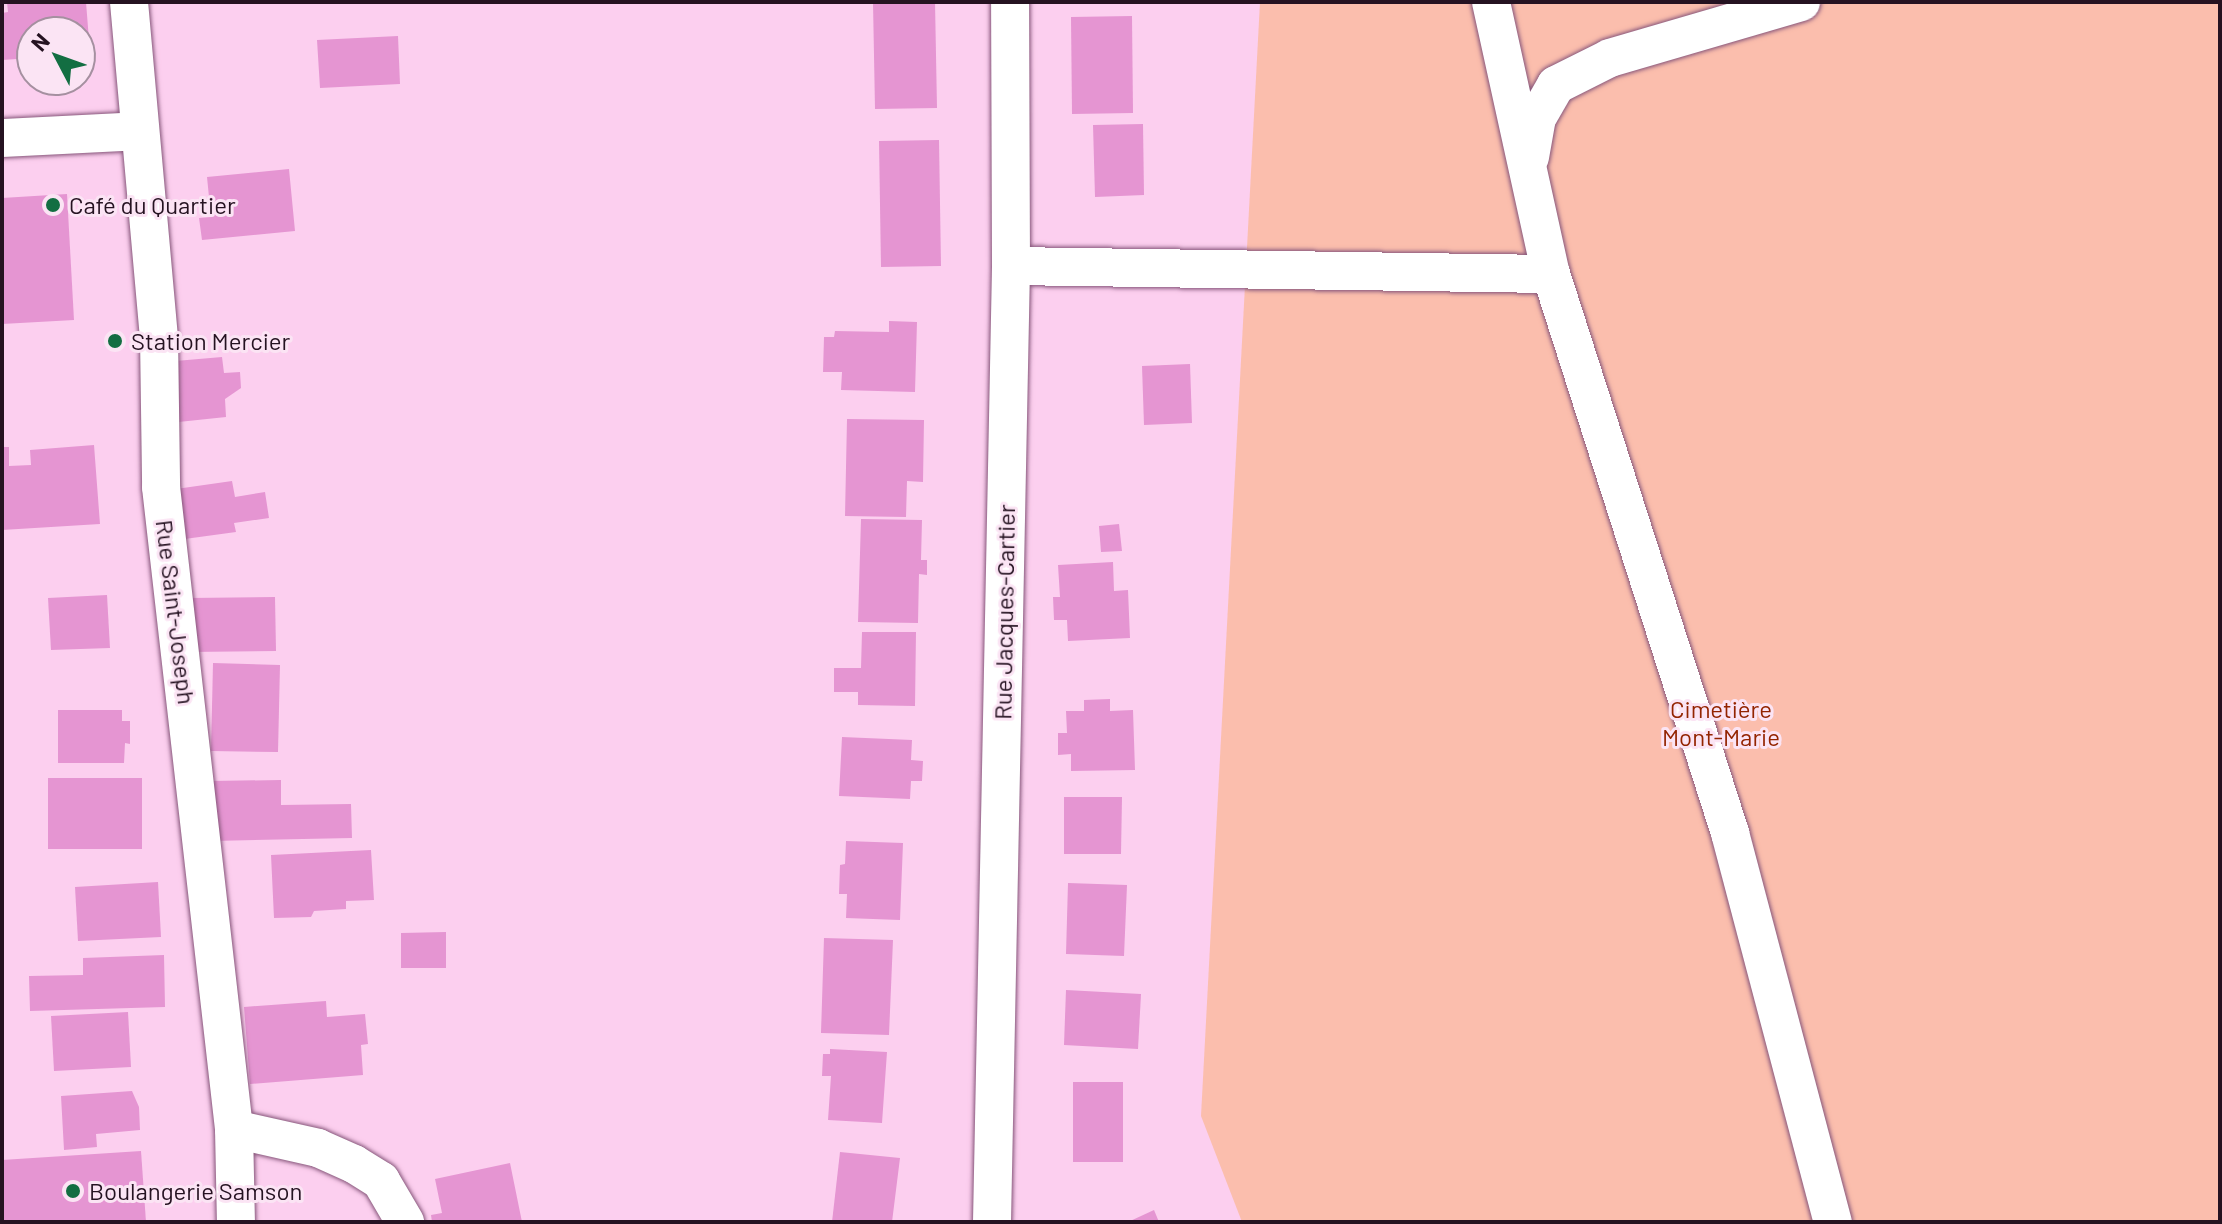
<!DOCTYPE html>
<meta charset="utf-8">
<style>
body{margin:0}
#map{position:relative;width:2222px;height:1224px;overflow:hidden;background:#fccfef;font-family:Barlow,sans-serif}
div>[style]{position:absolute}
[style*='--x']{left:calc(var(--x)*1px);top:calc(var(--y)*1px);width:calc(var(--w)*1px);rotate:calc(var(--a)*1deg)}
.green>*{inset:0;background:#fbbead}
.building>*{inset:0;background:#e595d2}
.roads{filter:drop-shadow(0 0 2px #87567b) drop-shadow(0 0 2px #87567b)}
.minor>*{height:38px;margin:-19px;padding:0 19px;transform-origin:19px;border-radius:19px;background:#fff}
.dots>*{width:22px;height:22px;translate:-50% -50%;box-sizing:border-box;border:4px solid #fbe4f4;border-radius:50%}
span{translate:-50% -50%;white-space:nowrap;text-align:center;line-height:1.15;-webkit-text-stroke:6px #fbe4f4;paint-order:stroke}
.poi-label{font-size:24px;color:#251221}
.left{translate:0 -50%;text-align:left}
.street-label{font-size:24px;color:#251221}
.park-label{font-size:24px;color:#932400}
.frame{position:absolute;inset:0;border:4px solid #251221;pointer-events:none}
.north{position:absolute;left:16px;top:16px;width:80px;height:80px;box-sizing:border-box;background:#fbe4f4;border:2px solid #a590a0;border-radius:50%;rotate:311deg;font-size:22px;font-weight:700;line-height:32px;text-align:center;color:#251221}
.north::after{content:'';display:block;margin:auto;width:28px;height:36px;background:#136e42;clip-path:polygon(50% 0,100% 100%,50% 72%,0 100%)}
</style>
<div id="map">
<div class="green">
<i style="clip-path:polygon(1260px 2px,2220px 2px,2220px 1222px,1242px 1222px,1201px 1116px)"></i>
</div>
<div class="building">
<i style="clip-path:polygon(7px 2px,86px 2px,89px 40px,80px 41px,80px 32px,32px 32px,32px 58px,2px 60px,2px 13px,8px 12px)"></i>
<i style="clip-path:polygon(873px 2px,935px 2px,937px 108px,875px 109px)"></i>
<i style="clip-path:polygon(1132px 16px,1133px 113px,1072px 114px,1071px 17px)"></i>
<i style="clip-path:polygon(398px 36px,400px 84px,320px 88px,317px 40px)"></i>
<i style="clip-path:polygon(1143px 124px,1144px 195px,1095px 197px,1093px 125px)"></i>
<i style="clip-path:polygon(939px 140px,941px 266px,881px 267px,879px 141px)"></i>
<i style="clip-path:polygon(289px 169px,295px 231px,202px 240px,199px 218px,211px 217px,207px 177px)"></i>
<i style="clip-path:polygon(67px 194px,74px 320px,2px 324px,2px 198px)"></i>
<i style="clip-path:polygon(889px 321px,917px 322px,915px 392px,841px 390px,842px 372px,823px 372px,824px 337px,834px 337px,835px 331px,889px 332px)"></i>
<i style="clip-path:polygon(222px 357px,224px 373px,240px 372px,241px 388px,225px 399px,226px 417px,169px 423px,164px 362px)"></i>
<i style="clip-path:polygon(1190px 364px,1192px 423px,1144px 425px,1142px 366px)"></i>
<i style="clip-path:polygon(847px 419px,924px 420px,923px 482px,907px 481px,906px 517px,845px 516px)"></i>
<i style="clip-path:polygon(94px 445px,100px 524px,2px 530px,2px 447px,9px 447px,9px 466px,31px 465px,30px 450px)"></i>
<i style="clip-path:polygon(232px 481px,235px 497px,265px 492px,269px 518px,234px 523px,236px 532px,170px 541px,162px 491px)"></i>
<i style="clip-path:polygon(861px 519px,922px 520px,921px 560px,927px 560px,927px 575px,919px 574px,918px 623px,858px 622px)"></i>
<i style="clip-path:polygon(1119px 524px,1122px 551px,1101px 552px,1099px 526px)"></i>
<i style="clip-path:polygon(1113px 562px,1114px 591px,1128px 590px,1130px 638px,1068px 641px,1067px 620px,1054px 620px,1053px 597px,1060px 597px,1058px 565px)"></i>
<i style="clip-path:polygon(107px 595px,110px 648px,51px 650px,48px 598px)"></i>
<i style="clip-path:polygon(275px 597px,276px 651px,189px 652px,189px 598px)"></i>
<i style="clip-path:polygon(862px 632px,916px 632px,915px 706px,858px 705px,858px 692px,834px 692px,834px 668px,861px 668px)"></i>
<i style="clip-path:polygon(213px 663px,280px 665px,278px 752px,211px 751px)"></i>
<i style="clip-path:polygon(1110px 699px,1110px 711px,1133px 710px,1135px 770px,1071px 771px,1071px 754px,1058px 755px,1058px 733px,1067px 733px,1066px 711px,1084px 711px,1084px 700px)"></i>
<i style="clip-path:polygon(58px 710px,122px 710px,122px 721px,130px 721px,130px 744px,125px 743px,124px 763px,58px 763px)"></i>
<i style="clip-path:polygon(842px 737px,912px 740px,911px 760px,923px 761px,922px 781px,911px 781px,910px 799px,839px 796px)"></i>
<i style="clip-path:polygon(48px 778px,142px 778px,142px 849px,48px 849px)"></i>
<i style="clip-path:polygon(281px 780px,281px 805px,351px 804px,352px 838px,211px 841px,210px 781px)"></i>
<i style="clip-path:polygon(1064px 797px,1122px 797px,1121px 854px,1064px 854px)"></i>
<i style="clip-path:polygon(846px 841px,903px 843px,900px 920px,846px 918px,847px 894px,839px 894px,840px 865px,845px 864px)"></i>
<i style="clip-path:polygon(371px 850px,374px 900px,346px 901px,346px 909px,314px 911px,311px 917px,274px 918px,271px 855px)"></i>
<i style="clip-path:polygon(158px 882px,161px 937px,78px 941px,75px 887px)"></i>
<i style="clip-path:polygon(1068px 883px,1127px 885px,1124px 956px,1066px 954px)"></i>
<i style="clip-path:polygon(446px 932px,446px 968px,401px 968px,401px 933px)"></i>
<i style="clip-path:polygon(824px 938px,893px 940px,889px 1035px,821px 1033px)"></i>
<i style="clip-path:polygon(164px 955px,165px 1007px,30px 1011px,29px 976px,83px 975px,83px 958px)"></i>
<i style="clip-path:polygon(1066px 990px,1141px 994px,1138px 1049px,1064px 1045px)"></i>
<i style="clip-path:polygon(326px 1001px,327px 1017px,365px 1014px,368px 1044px,361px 1045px,363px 1075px,250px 1084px,244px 1007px)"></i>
<i style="clip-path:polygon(128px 1012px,131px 1067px,54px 1071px,51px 1016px)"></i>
<i style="clip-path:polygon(830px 1049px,887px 1052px,882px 1123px,828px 1120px,831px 1076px,822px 1076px,823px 1054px,830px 1054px)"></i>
<i style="clip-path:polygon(1073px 1082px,1123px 1082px,1123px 1162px,1073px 1162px)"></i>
<i style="clip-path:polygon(132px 1091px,139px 1107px,140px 1130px,96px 1134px,97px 1147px,64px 1150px,61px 1096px)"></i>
<i style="clip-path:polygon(141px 1151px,146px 1222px,2px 1222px,2px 1160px)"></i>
<i style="clip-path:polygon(840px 1152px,900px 1158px,892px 1222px,832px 1222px)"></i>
<i style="clip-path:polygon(510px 1163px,522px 1222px,432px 1222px,431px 1215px,442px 1213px,435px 1179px)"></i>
<i style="clip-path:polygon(1154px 1210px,1159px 1222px,1128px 1222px)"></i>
</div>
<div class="roads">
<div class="minor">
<i style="--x:129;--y:2;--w:335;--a:84.9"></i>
<i style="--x:159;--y:336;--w:151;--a:89.2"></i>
<i style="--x:161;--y:487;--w:646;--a:83.51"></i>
<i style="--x:234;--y:1129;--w:93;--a:88.8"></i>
<i style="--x:1491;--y:2;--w:279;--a:77.6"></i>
<i style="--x:1551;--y:274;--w:587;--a:72.24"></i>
<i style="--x:1730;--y:833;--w:402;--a:75.2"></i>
<i style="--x:2;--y:138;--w:136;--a:-2.9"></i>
<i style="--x:1530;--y:157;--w:40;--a:-80"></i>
<i style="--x:1537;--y:118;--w:38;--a:-60"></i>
<i style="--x:1556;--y:85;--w:60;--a:-26.6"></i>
<i style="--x:1610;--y:58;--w:199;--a:-16.3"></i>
<i style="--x:1011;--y:266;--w:540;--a:0.85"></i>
<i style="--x:234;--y:1129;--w:86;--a:12.7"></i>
<i style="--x:318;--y:1148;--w:39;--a:24"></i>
<i style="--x:354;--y:1164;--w:32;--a:32"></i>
<i style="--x:381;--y:1181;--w:48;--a:59.7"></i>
<i style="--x:992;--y:1222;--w:956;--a:-88.86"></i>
<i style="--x:1011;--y:266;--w:264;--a:-90.2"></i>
</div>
</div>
<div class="dots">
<i style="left:53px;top:205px;background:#136e42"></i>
<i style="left:115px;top:341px;background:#136e42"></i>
<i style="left:73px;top:1191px;background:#136e42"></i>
</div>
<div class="poi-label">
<span class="left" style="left:69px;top:205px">Café du Quartier</span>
<span class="left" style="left:131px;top:341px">Station Mercier</span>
<span class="left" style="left:89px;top:1191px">Boulangerie Samson</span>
</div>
<div class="street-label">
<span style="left:176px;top:612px;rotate:83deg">Rue Saint-Joseph</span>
<span style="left:1004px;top:612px;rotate:-89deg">Rue Jacques-Cartier</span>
</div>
<div class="park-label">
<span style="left:1721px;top:723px">Cimetière<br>Mont-Marie</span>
</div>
<div class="frame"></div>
<div class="north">N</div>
</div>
